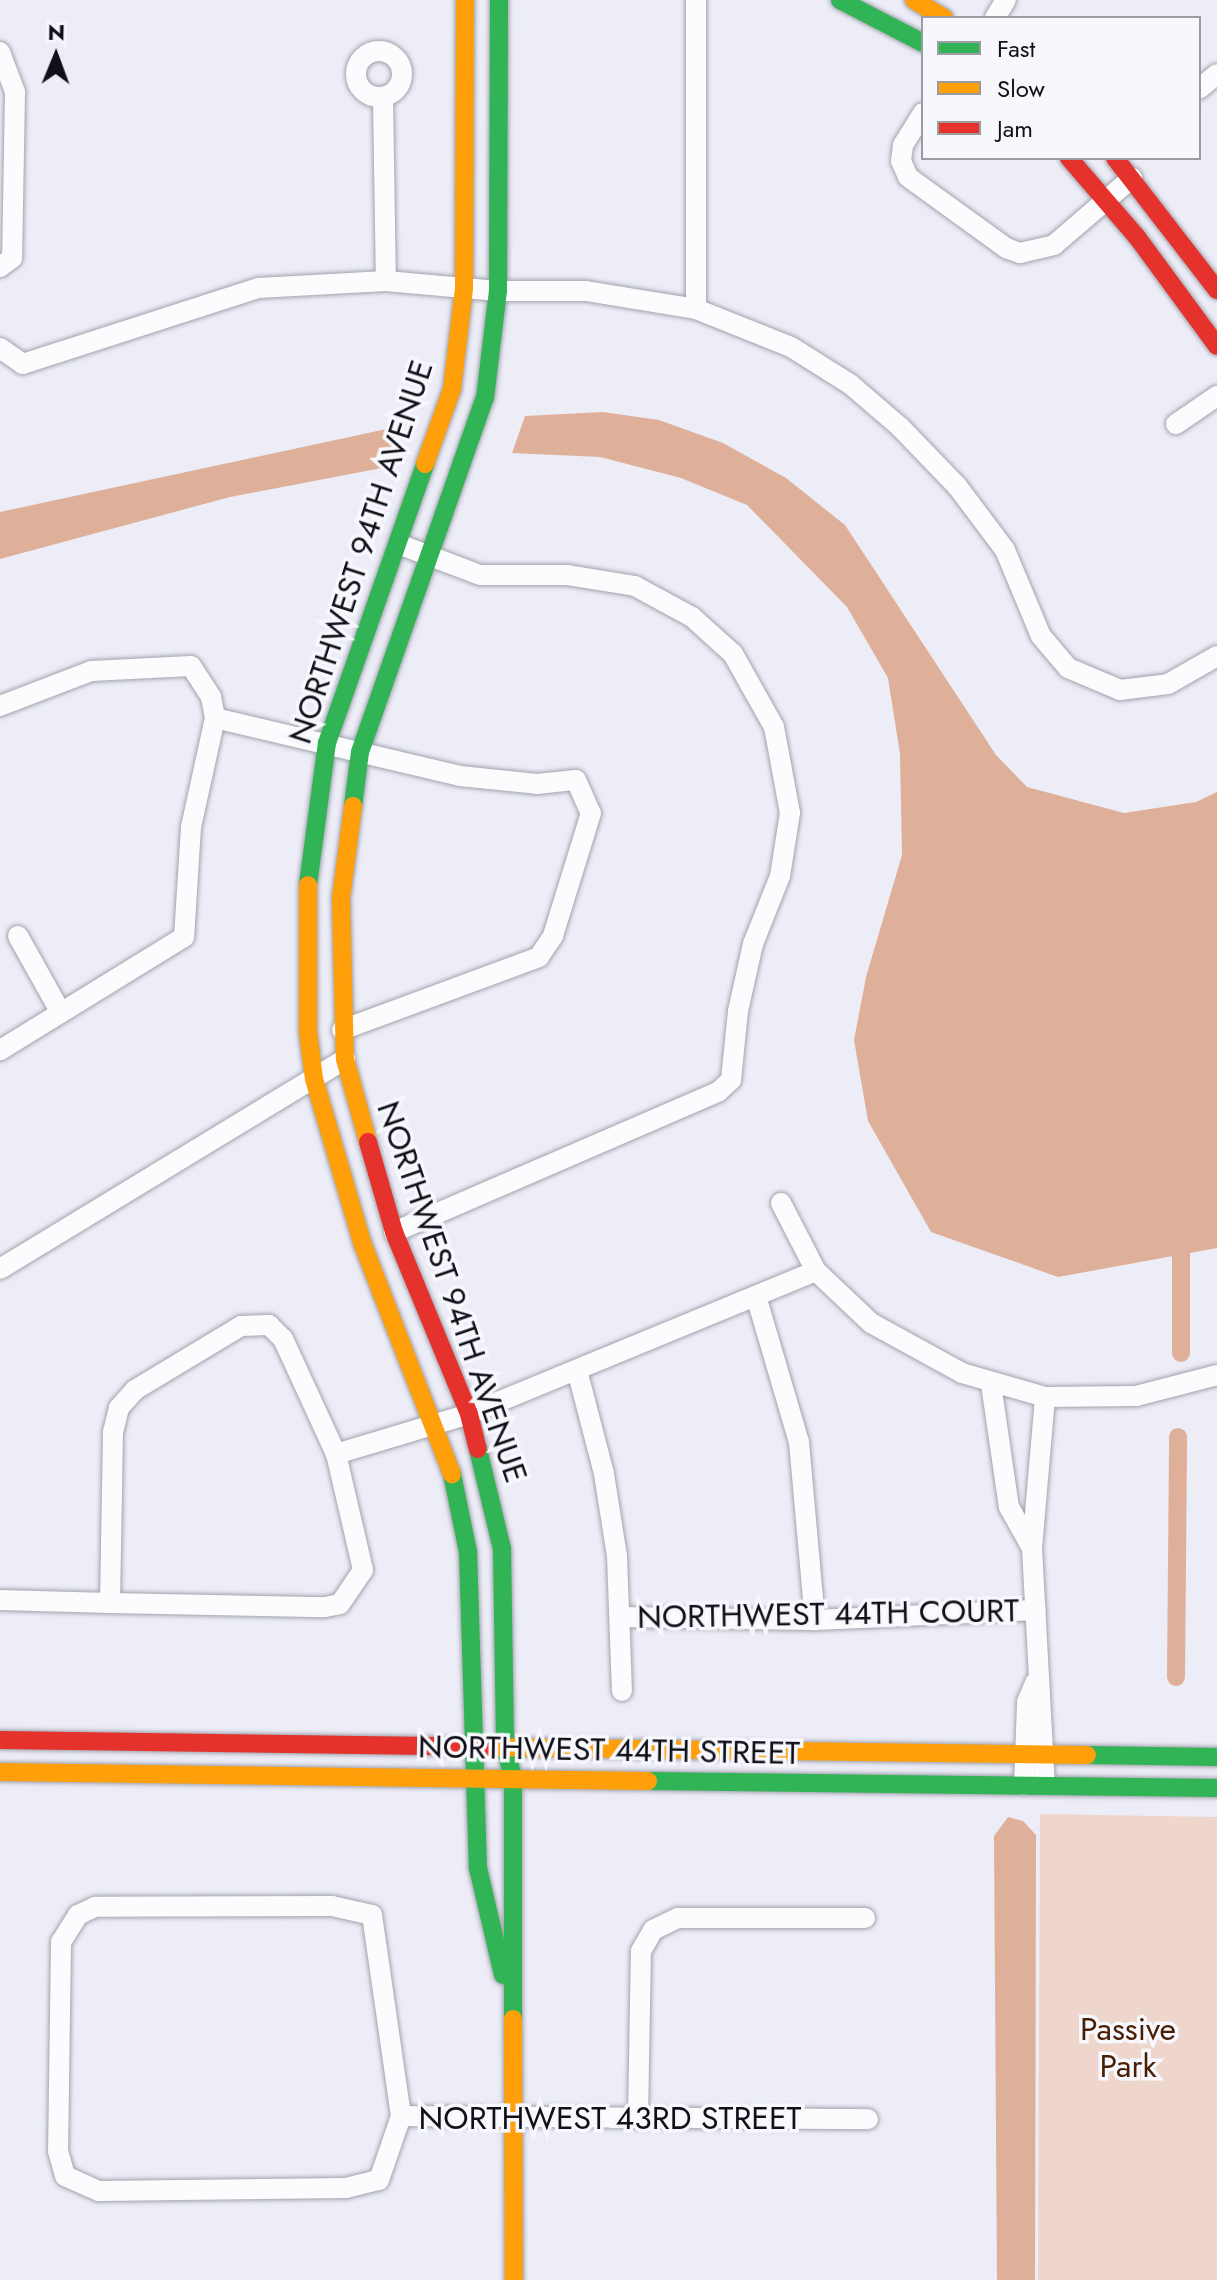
<!DOCTYPE html>
<style>
body{margin:0}
#map{position:relative;width:1217px;height:2280px;overflow:hidden;background:#ecedf7;font-family:Jost,sans-serif}
div>[style]{position:absolute}
[style*='--x']{left:calc(var(--x)*1px);top:calc(var(--y)*1px);width:calc(var(--w)*1px);rotate:calc(var(--a)*1deg)}
.green>*{inset:0;background:#efd6cd}
.water>*{inset:0;background:#dfb099}
.canal>*{height:18px;margin:-9px;padding:0 9px;transform-origin:9px;border-radius:9px;background:#dfb099}
.roads{filter:drop-shadow(0 0 2px #a2a3ac) drop-shadow(0 0 2px #a2a3ac)}
.street>*{height:20px;margin:-10px;padding:0 10px;transform-origin:10px;border-radius:10px;background:#fcfcfe}
.street>.ring{margin:-10px;padding:0;box-sizing:content-box;background:none;border:20px solid #fcfcfe;border-radius:50%}
.fast>*{height:18px;margin:-9px;padding:0 9px;transform-origin:9px;border-radius:9px;background:#30b455}
.slow>*{height:18px;margin:-9px;padding:0 9px;transform-origin:9px;border-radius:9px;background:#ff9f0a}
.jam>*{height:18px;margin:-9px;padding:0 9px;transform-origin:9px;border-radius:9px;background:#e5322d}
span{translate:-50% -50%;white-space:nowrap;text-align:center;line-height:1.15;-webkit-text-stroke:7px #f7f8fd;paint-order:stroke}
.street-label{font-size:32px;color:#101118}
.park-label{font-size:32px;color:#491e02}
.legend{position:absolute;left:921px;top:16px;width:280px;height:144px;box-sizing:border-box;background:#f7f8fd;border:2px solid #9b9ca1;margin:0;padding:10px 14px;list-style:none;font-size:24px;color:#101118}
.legend li{display:flex;align-items:center;gap:16px;height:40px}
.legend b{width:40px;border:2px solid #9b9ca1}
.north{position:absolute;left:16px;top:16px;width:80px;height:80px;-webkit-text-stroke:6px #f7f8fd;paint-order:stroke;rotate:1deg;font-size:22px;font-weight:700;line-height:32px;text-align:center;color:#101118}
.north::after{content:'';display:block;margin:auto;width:28px;height:36px;background:#101118;clip-path:polygon(50% 0,100% 100%,50% 72%,0 100%)}
</style>
<div id="map">
<div class="green">
<i style="clip-path:polygon(1040px 1814px,1217px 1817px,1217px 2280px,1038px 2280px)"></i>
</div>
<div class="water">
<i style="clip-path:polygon(603px 412px,659px 420px,723px 443px,786px 478px,845px 525px,996px 755px,1027px 787px,1124px 813px,1196px 802px,1217px 792px,1217px 1248px,1058px 1277px,931px 1232px,868px 1121px,854px 1040px,866px 977px,902px 855px,900px 754px,888px 678px,847px 607px,747px 505px,681px 478px,600px 457px,512px 453px,525px 416px)"></i>
<i style="clip-path:polygon(396px 427px,392px 466px,230px 497px,0 559px,0 512px)"></i>
<i style="clip-path:polygon(1008px 1817px,1023px 1821px,1036px 1835px,1035px 2280px,997px 2280px,994px 1836px)"></i>
</div>
<div class="canal">
<i style="--x:1181;--y:1353;--w:99;--a:-90"></i>
<i style="--x:1176;--y:1677;--w:240;--a:-89.5"></i>
</div>
<div class="roads">
<div class="street">
<i style="--x:995;--y:18;--w:21;--a:-59"></i>
<i class="ring" style="left:356px;top:51px;width:26px;height:26px"></i>
<i style="--x:0;--y:52;--w:43;--a:69.4"></i>
<i style="--x:15;--y:92;--w:166;--a:91"></i>
<i style="--x:12;--y:258;--w:15;--a:143"></i>
<i style="--x:1199;--y:89;--w:23;--a:-40"></i>
<i style="--x:383;--y:97;--w:184;--a:89.1"></i>
<i style="--x:923;--y:113;--w:38;--a:122"></i>
<i style="--x:903;--y:145;--w:16;--a:97"></i>
<i style="--x:901;--y:161;--w:17;--a:66"></i>
<i style="--x:908;--y:177;--w:121;--a:35.9"></i>
<i style="--x:1006;--y:248;--w:15;--a:20"></i>
<i style="--x:1020;--y:253;--w:35;--a:-13"></i>
<i style="--x:1054;--y:245;--w:103;--a:-40.7"></i>
<i style="--x:696;--y:309;--w:309;--a:-90"></i>
<i style="--x:0;--y:348;--w:28;--a:35"></i>
<i style="--x:23;--y:364;--w:247;--a:-17.9"></i>
<i style="--x:258;--y:288;--w:128;--a:-3.1"></i>
<i style="--x:386;--y:281;--w:112;--a:5.1"></i>
<i style="--x:498;--y:291;--w:88;--a:0"></i>
<i style="--x:586;--y:291;--w:111;--a:9.3"></i>
<i style="--x:696;--y:309;--w:102;--a:21.8"></i>
<i style="--x:791;--y:347;--w:70;--a:32.1"></i>
<i style="--x:850;--y:384;--w:66;--a:40.7"></i>
<i style="--x:900;--y:427;--w:82;--a:46"></i>
<i style="--x:957;--y:486;--w:80;--a:53.1"></i>
<i style="--x:1005;--y:550;--w:93;--a:67.3"></i>
<i style="--x:1041;--y:636;--w:42;--a:49.8"></i>
<i style="--x:1068;--y:668;--w:56;--a:22.9"></i>
<i style="--x:1120;--y:690;--w:48;--a:-7.1"></i>
<i style="--x:1168;--y:684;--w:56;--a:-29.7"></i>
<i style="--x:1176;--y:424;--w:50;--a:-34.3"></i>
<i style="--x:0;--y:706;--w:97;--a:-21"></i>
<i style="--x:91;--y:671;--w:100;--a:-2.9"></i>
<i style="--x:191;--y:666;--w:37;--a:57"></i>
<i style="--x:211;--y:697;--w:21;--a:79"></i>
<i style="--x:215;--y:718;--w:112;--a:102.4"></i>
<i style="--x:191;--y:827;--w:110;--a:93.6"></i>
<i style="--x:184;--y:937;--w:216;--a:148.4"></i>
<i style="--x:215;--y:718;--w:252;--a:13.3"></i>
<i style="--x:460;--y:776;--w:77;--a:5.9"></i>
<i style="--x:537;--y:784;--w:39;--a:-6"></i>
<i style="--x:576;--y:780;--w:36;--a:66"></i>
<i style="--x:591;--y:813;--w:129;--a:107.2"></i>
<i style="--x:553;--y:936;--w:25;--a:124"></i>
<i style="--x:539;--y:957;--w:210;--a:159.7"></i>
<i style="--x:18;--y:936;--w:86;--a:60.8"></i>
<i style="--x:781;--y:1203;--w:76;--a:62.8"></i>
<i style="--x:816;--y:1271;--w:76;--a:43.4"></i>
<i style="--x:871;--y:1323;--w:104;--a:28.8"></i>
<i style="--x:962;--y:1373;--w:86;--a:16.1"></i>
<i style="--x:1045;--y:1397;--w:91;--a:-0.6"></i>
<i style="--x:1136;--y:1396;--w:84;--a:-14.5"></i>
<i style="--x:394;--y:1232;--w:353;--a:-23.4"></i>
<i style="--x:718;--y:1092;--w:18;--a:-43"></i>
<i style="--x:731;--y:1080;--w:69;--a:-84.2"></i>
<i style="--x:738;--y:1011;--w:69;--a:-77.4"></i>
<i style="--x:753;--y:944;--w:73;--a:-68.3"></i>
<i style="--x:780;--y:876;--w:64;--a:-81"></i>
<i style="--x:790;--y:813;--w:87;--a:-100.5"></i>
<i style="--x:774;--y:727;--w:84;--a:-119.3"></i>
<i style="--x:733;--y:654;--w:55;--a:-137.9"></i>
<i style="--x:692;--y:617;--w:65;--a:-151.5"></i>
<i style="--x:635;--y:586;--w:68;--a:-170.7"></i>
<i style="--x:568;--y:575;--w:88;--a:180"></i>
<i style="--x:480;--y:575;--w:85;--a:-159.2"></i>
<i style="--x:0;--y:1269;--w:404;--a:-31.3"></i>
<i style="--x:756;--y:1296;--w:152;--a:73.6"></i>
<i style="--x:799;--y:1442;--w:179;--a:84.9"></i>
<i style="--x:577;--y:1370;--w:107;--a:75.4"></i>
<i style="--x:604;--y:1474;--w:83;--a:81"></i>
<i style="--x:617;--y:1556;--w:135;--a:87.9"></i>
<i style="--x:991;--y:1384;--w:124;--a:81.7"></i>
<i style="--x:1009;--y:1507;--w:47;--a:60.7"></i>
<i style="--x:1045;--y:1397;--w:152;--a:94.9"></i>
<i style="--x:1032;--y:1548;--w:237;--a:86.9"></i>
<i style="--x:336;--y:1454;--w:139;--a:-16.7"></i>
<i style="--x:469;--y:1414;--w:375;--a:-22.4"></i>
<i style="--x:0;--y:1600;--w:110;--a:1.6"></i>
<i style="--x:110;--y:1603;--w:215;--a:1.1"></i>
<i style="--x:325;--y:1607;--w:15;--a:-11"></i>
<i style="--x:340;--y:1604;--w:41;--a:-55.9"></i>
<i style="--x:363;--y:1570;--w:119;--a:-103.1"></i>
<i style="--x:336;--y:1454;--w:127;--a:-114.7"></i>
<i style="--x:283;--y:1339;--w:20;--a:-135"></i>
<i style="--x:269;--y:1325;--w:28;--a:178"></i>
<i style="--x:241;--y:1326;--w:124;--a:148.9"></i>
<i style="--x:135;--y:1390;--w:24;--a:132"></i>
<i style="--x:119;--y:1408;--w:25;--a:104"></i>
<i style="--x:113;--y:1432;--w:171;--a:91"></i>
<i style="--x:620;--y:1617;--w:195;--a:0.9"></i>
<i style="--x:815;--y:1620;--w:221;--a:-2.6"></i>
<i style="--x:1024;--y:1785;--w:83;--a:-87.9"></i>
<i style="--x:1027;--y:1702;--w:21;--a:-67"></i>
<i style="--x:401;--y:2116;--w:203;--a:-98.2"></i>
<i style="--x:372;--y:1915;--w:41;--a:-167.3"></i>
<i style="--x:332;--y:1906;--w:237;--a:179.8"></i>
<i style="--x:95;--y:1907;--w:19;--a:155"></i>
<i style="--x:78;--y:1915;--w:32;--a:122"></i>
<i style="--x:61;--y:1942;--w:209;--a:90.8"></i>
<i style="--x:58;--y:2151;--w:26;--a:74"></i>
<i style="--x:65;--y:2176;--w:37;--a:24"></i>
<i style="--x:99;--y:2191;--w:247;--a:-0.7"></i>
<i style="--x:346;--y:2188;--w:34;--a:-14"></i>
<i style="--x:379;--y:2180;--w:68;--a:-71"></i>
<i style="--x:401;--y:2116;--w:467;--a:0.4"></i>
<i style="--x:638;--y:2119;--w:168;--a:-89"></i>
<i style="--x:641;--y:1951;--w:24;--a:-60"></i>
<i style="--x:653;--y:1930;--w:28;--a:-26"></i>
<i style="--x:678;--y:1918;--w:187;--a:0"></i>
</div>
<div class="fast">
<i style="--x:840;--y:0;--w:93;--a:27.4"></i>
<i style="--x:353;--y:806;--w:54;--a:-82.6"></i>
<i style="--x:360;--y:752;--w:375;--a:-70.6"></i>
<i style="--x:485;--y:398;--w:108;--a:-83.1"></i>
<i style="--x:498;--y:291;--w:291;--a:-89.8"></i>
<i style="--x:308;--y:885;--w:143;--a:-82.4"></i>
<i style="--x:327;--y:743;--w:296;--a:-70.6"></i>
<i style="--x:478;--y:1449;--w:103;--a:76.5"></i>
<i style="--x:502;--y:1549;--w:197;--a:89.1"></i>
<i style="--x:505;--y:1746;--w:34;--a:76"></i>
<i style="--x:513;--y:1779;--w:240;--a:90"></i>
<i style="--x:452;--y:1474;--w:80;--a:78.4"></i>
<i style="--x:468;--y:1552;--w:316;--a:88.2"></i>
<i style="--x:478;--y:1868;--w:110;--a:76.8"></i>
<i style="--x:1087;--y:1755;--w:130;--a:0.9"></i>
<i style="--x:648;--y:1781;--w:569;--a:0.7"></i>
</div>
<div class="slow">
<i style="--x:914;--y:0;--w:35;--a:31"></i>
<i style="--x:425;--y:464;--w:80;--a:-70.2"></i>
<i style="--x:452;--y:389;--w:102;--a:-83.2"></i>
<i style="--x:464;--y:288;--w:288;--a:-89.8"></i>
<i style="--x:353;--y:806;--w:94;--a:97.4"></i>
<i style="--x:341;--y:899;--w:160;--a:88.6"></i>
<i style="--x:345;--y:1059;--w:86;--a:74.5"></i>
<i style="--x:308;--y:885;--w:147;--a:90"></i>
<i style="--x:308;--y:1032;--w:47;--a:82.7"></i>
<i style="--x:314;--y:1079;--w:173;--a:73.6"></i>
<i style="--x:363;--y:1245;--w:246;--a:68.8"></i>
<i style="--x:485;--y:1747;--w:602;--a:0.76"></i>
<i style="--x:0;--y:1772;--w:648;--a:0.8"></i>
<i style="--x:513;--y:2019;--w:261;--a:89.8"></i>
</div>
<div class="jam">
<i style="--x:1069;--y:158;--w:104;--a:49.3"></i>
<i style="--x:1137;--y:237;--w:135;--a:53.7"></i>
<i style="--x:1115;--y:158;--w:167;--a:52.3"></i>
<i style="--x:368;--y:1142;--w:94;--a:73.9"></i>
<i style="--x:394;--y:1232;--w:197;--a:67.6"></i>
<i style="--x:469;--y:1414;--w:36;--a:76"></i>
<i style="--x:0;--y:1740;--w:485;--a:0.8"></i>
</div>
</div>
<div class="street-label">
<span style="left:361px;top:552px;rotate:-72deg">NORTHWEST 94TH AVENUE</span>
<span style="left:452px;top:1292px;rotate:71deg">NORTHWEST 94TH AVENUE</span>
<span style="left:828px;top:1614px;rotate:-1deg">NORTHWEST 44TH COURT</span>
<span style="left:609px;top:1750px;rotate:1deg">NORTHWEST 44TH STREET</span>
<span style="left:610px;top:2118px">NORTHWEST 43RD STREET</span>
</div>
<div class="park-label">
<span style="left:1128px;top:2048px">Passive<br>Park</span>
</div>
<ul class="legend">
<li><b style="height:10px;background:#30b455"></b>Fast</li>
<li><b style="height:10px;background:#ff9f0a"></b>Slow</li>
<li><b style="height:10px;background:#e5322d"></b>Jam</li>
</ul>
<div class="north">N</div>
</div>
